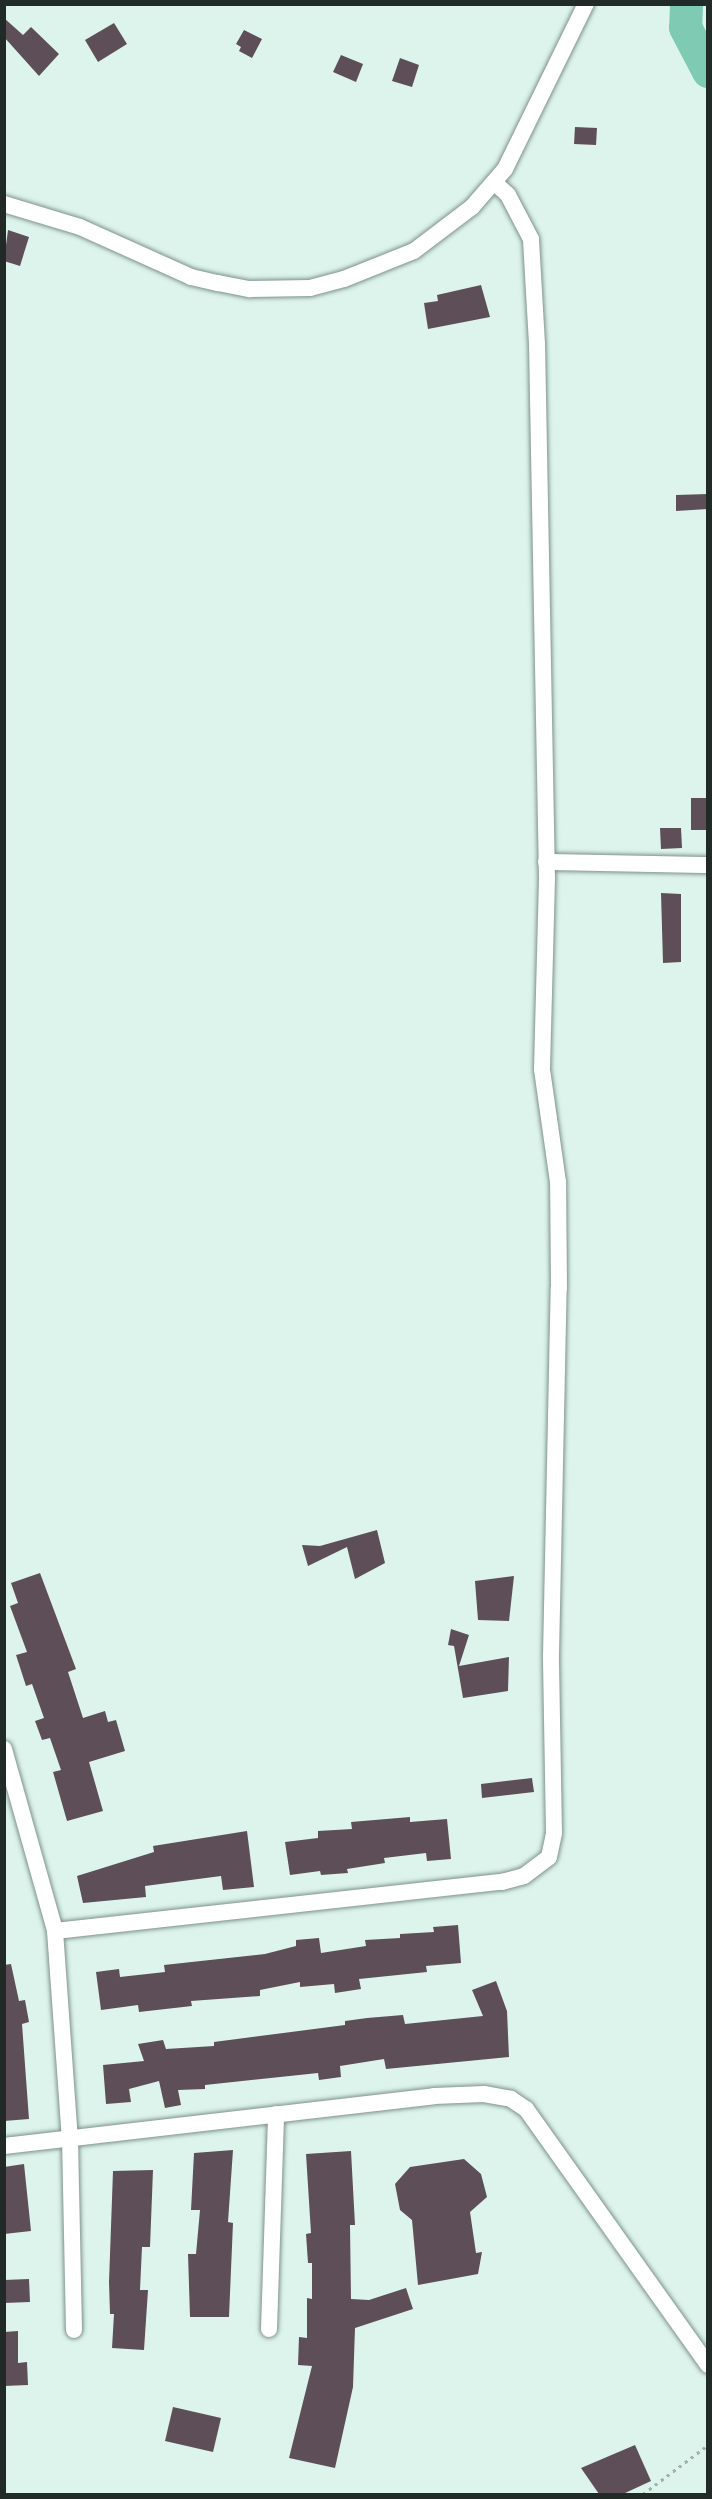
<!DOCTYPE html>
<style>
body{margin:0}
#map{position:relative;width:712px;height:2499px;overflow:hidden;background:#ddf4ec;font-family:"IBM Plex Serif",serif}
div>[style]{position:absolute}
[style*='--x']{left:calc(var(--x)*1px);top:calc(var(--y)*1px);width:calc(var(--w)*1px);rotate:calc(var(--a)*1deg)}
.river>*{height:33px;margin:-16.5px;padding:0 16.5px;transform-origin:16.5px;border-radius:16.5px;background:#7ecab2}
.building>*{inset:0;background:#5e4e57}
.path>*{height:3px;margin-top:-1.5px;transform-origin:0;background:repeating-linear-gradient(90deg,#9fb2ac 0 3px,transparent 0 7.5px)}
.roads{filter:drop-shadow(0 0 2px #7d928b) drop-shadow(0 0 2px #7d928b)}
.minor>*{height:16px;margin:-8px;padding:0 8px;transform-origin:8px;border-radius:8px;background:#fff}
span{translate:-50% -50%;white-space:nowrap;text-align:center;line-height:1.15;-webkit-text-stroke:6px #f1fffa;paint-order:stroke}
.frame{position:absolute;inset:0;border:6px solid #212a27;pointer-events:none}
</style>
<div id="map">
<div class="river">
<i style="--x:686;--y:4;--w:23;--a:92"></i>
<i style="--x:685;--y:27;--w:50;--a:62.4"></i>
</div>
<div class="building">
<i style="clip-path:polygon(4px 18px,23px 35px,31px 27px,59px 54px,39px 76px,4px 37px)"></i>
<i style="clip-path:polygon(114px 23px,127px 44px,98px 62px,85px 40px)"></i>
<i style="clip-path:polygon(244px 30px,262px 39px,252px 58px,239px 51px,241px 47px,236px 44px)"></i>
<i style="clip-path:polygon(341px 55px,363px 64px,356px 82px,333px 72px)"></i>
<i style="clip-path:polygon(400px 58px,419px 65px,412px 87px,392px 81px)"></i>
<i style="clip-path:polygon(575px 127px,597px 128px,596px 145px,574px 144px)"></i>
<i style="clip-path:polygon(8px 230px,29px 237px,20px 266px,4px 261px)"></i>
<i style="clip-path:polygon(481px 285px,490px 317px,428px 329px,424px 303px,438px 301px,437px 295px)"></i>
<i style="clip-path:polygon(708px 494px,708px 509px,676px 511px,676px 495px)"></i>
<i style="clip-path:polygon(691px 798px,708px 798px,708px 830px,691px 830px)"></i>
<i style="clip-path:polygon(660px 828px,681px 828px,682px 848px,661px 849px)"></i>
<i style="clip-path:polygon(661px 893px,681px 894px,681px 962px,663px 963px)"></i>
<i style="clip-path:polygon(377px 1530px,385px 1563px,355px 1579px,347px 1547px,308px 1566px,302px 1545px,320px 1546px)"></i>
<i style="clip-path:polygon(40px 1573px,76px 1669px,68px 1672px,83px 1718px,105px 1711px,108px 1722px,116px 1720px,125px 1751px,89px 1762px,103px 1811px,67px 1821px,53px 1772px,61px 1770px,50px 1738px,42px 1740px,35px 1721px,44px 1718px,32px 1684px,26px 1686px,16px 1655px,27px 1652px,10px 1606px,18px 1603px,11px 1583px)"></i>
<i style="clip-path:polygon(514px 1576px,509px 1621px,478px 1620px,475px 1581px)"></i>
<i style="clip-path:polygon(451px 1629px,469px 1635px,459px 1666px,509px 1657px,508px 1691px,463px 1698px,454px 1646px,448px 1645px)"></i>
<i style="clip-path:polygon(532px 1778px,534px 1792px,482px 1798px,481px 1784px)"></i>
<i style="clip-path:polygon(410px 1817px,410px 1822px,447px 1819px,451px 1859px,427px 1861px,426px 1853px,384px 1858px,385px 1863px,347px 1869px,348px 1873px,321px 1875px,320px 1871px,290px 1875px,285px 1842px,318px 1838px,318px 1831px,352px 1829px,351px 1822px)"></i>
<i style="clip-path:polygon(247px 1831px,254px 1887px,223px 1890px,221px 1876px,145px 1886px,146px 1897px,83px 1903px,77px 1876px,154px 1852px,153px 1846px)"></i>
<i style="clip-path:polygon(458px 1925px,461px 1963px,426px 1966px,427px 1972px,359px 1979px,361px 1989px,335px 1993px,334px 1984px,300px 1987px,300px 1982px,260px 1990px,260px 1996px,191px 2001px,192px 2006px,139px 2012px,138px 2005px,101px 2010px,96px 1972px,119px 1969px,120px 1977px,165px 1972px,164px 1965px,265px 1954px,296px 1946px,296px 1940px,319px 1938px,321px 1953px,366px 1946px,365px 1940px,400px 1938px,400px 1934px,434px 1932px,433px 1927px)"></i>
<i style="clip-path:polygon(11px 1964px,19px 2001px,25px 2000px,29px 2022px,22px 2024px,29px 2119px,4px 2121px,4px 1965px)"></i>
<i style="clip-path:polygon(496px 1981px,507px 2011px,509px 2057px,386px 2069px,384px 2059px,340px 2066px,341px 2077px,319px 2080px,318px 2073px,205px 2085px,205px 2089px,178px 2090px,181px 2105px,165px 2108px,159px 2081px,129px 2089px,131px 2102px,106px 2104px,103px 2065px,144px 2061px,138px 2044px,163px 2040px,166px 2049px,214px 2046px,214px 2042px,345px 2025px,345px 2021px,367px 2018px,403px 2015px,405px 2024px,483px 2016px,472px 1990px)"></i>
<i style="clip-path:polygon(233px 2150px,228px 2222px,233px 2223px,229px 2317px,190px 2317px,188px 2254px,196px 2254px,200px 2210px,191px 2210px,194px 2153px)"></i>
<i style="clip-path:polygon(351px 2151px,355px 2225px,350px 2225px,351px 2299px,369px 2300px,406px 2288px,413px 2309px,355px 2328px,353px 2387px,335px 2468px,289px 2458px,312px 2366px,298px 2365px,299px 2337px,307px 2338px,307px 2298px,312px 2299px,312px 2263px,308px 2263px,306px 2234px,311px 2233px,306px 2154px)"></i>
<i style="clip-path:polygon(464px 2159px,481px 2174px,487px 2197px,470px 2212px,476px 2253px,482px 2252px,478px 2274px,418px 2285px,412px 2220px,400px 2210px,395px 2184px,410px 2167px)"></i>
<i style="clip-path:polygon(24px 2164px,31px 2231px,4px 2234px,4px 2167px)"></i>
<i style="clip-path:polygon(153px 2170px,150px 2247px,142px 2247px,140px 2290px,148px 2290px,144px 2350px,112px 2348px,114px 2314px,110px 2314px,109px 2282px,113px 2171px)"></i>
<i style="clip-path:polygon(29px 2279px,30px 2302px,4px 2303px,4px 2280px)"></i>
<i style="clip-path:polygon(18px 2331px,18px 2363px,27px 2362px,28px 2385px,4px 2386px,4px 2332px)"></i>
<i style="clip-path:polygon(173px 2407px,221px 2418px,213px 2452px,165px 2441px)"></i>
<i style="clip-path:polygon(635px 2445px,651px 2481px,623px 2494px,599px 2494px,581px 2468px)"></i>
</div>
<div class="path">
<i style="--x:643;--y:2494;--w:81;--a:-37"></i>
</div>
<div class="roads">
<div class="minor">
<i style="--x:4;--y:204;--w:79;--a:16.8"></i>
<i style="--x:80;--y:227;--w:122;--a:24.2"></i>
<i style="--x:191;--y:277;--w:28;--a:13"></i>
<i style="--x:218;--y:283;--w:33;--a:11"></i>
<i style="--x:250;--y:289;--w:60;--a:-1"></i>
<i style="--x:310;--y:288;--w:35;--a:-15"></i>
<i style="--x:344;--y:279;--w:75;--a:-21.8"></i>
<i style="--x:414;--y:251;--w:73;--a:-37.2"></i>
<i style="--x:472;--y:207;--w:50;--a:-49"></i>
<i style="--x:505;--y:169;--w:184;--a:-63.9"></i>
<i style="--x:546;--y:862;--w:162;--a:1.1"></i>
<i style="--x:4;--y:1749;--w:189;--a:74.3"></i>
<i style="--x:55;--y:1931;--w:209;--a:85.9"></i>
<i style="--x:70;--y:2139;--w:191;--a:88.8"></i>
<i style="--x:55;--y:1931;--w:450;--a:-6.3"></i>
<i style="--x:502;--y:1882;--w:23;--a:-15"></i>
<i style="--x:524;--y:1876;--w:31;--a:-37"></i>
<i style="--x:549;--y:1857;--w:25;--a:-78"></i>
<i style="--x:554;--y:1833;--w:178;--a:-91"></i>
<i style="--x:551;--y:1655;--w:367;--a:-88.8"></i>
<i style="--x:559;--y:1288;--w:106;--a:-90.5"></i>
<i style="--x:558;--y:1182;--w:114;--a:-98.1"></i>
<i style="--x:542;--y:1069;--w:190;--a:-88.5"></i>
<i style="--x:547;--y:879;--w:535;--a:-91.07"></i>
<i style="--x:537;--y:344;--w:105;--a:-93.3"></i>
<i style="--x:531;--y:239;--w:50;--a:-117.6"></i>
<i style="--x:508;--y:195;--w:19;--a:-137"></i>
<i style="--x:4;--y:2146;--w:433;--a:-6.6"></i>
<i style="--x:434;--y:2096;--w:50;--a:-2.3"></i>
<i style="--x:484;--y:2094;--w:27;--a:10"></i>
<i style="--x:511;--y:2099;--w:18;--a:34"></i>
<i style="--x:526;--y:2109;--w:314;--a:54.6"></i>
<i style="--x:269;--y:2329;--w:215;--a:-88.1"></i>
</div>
</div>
<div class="frame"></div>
</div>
